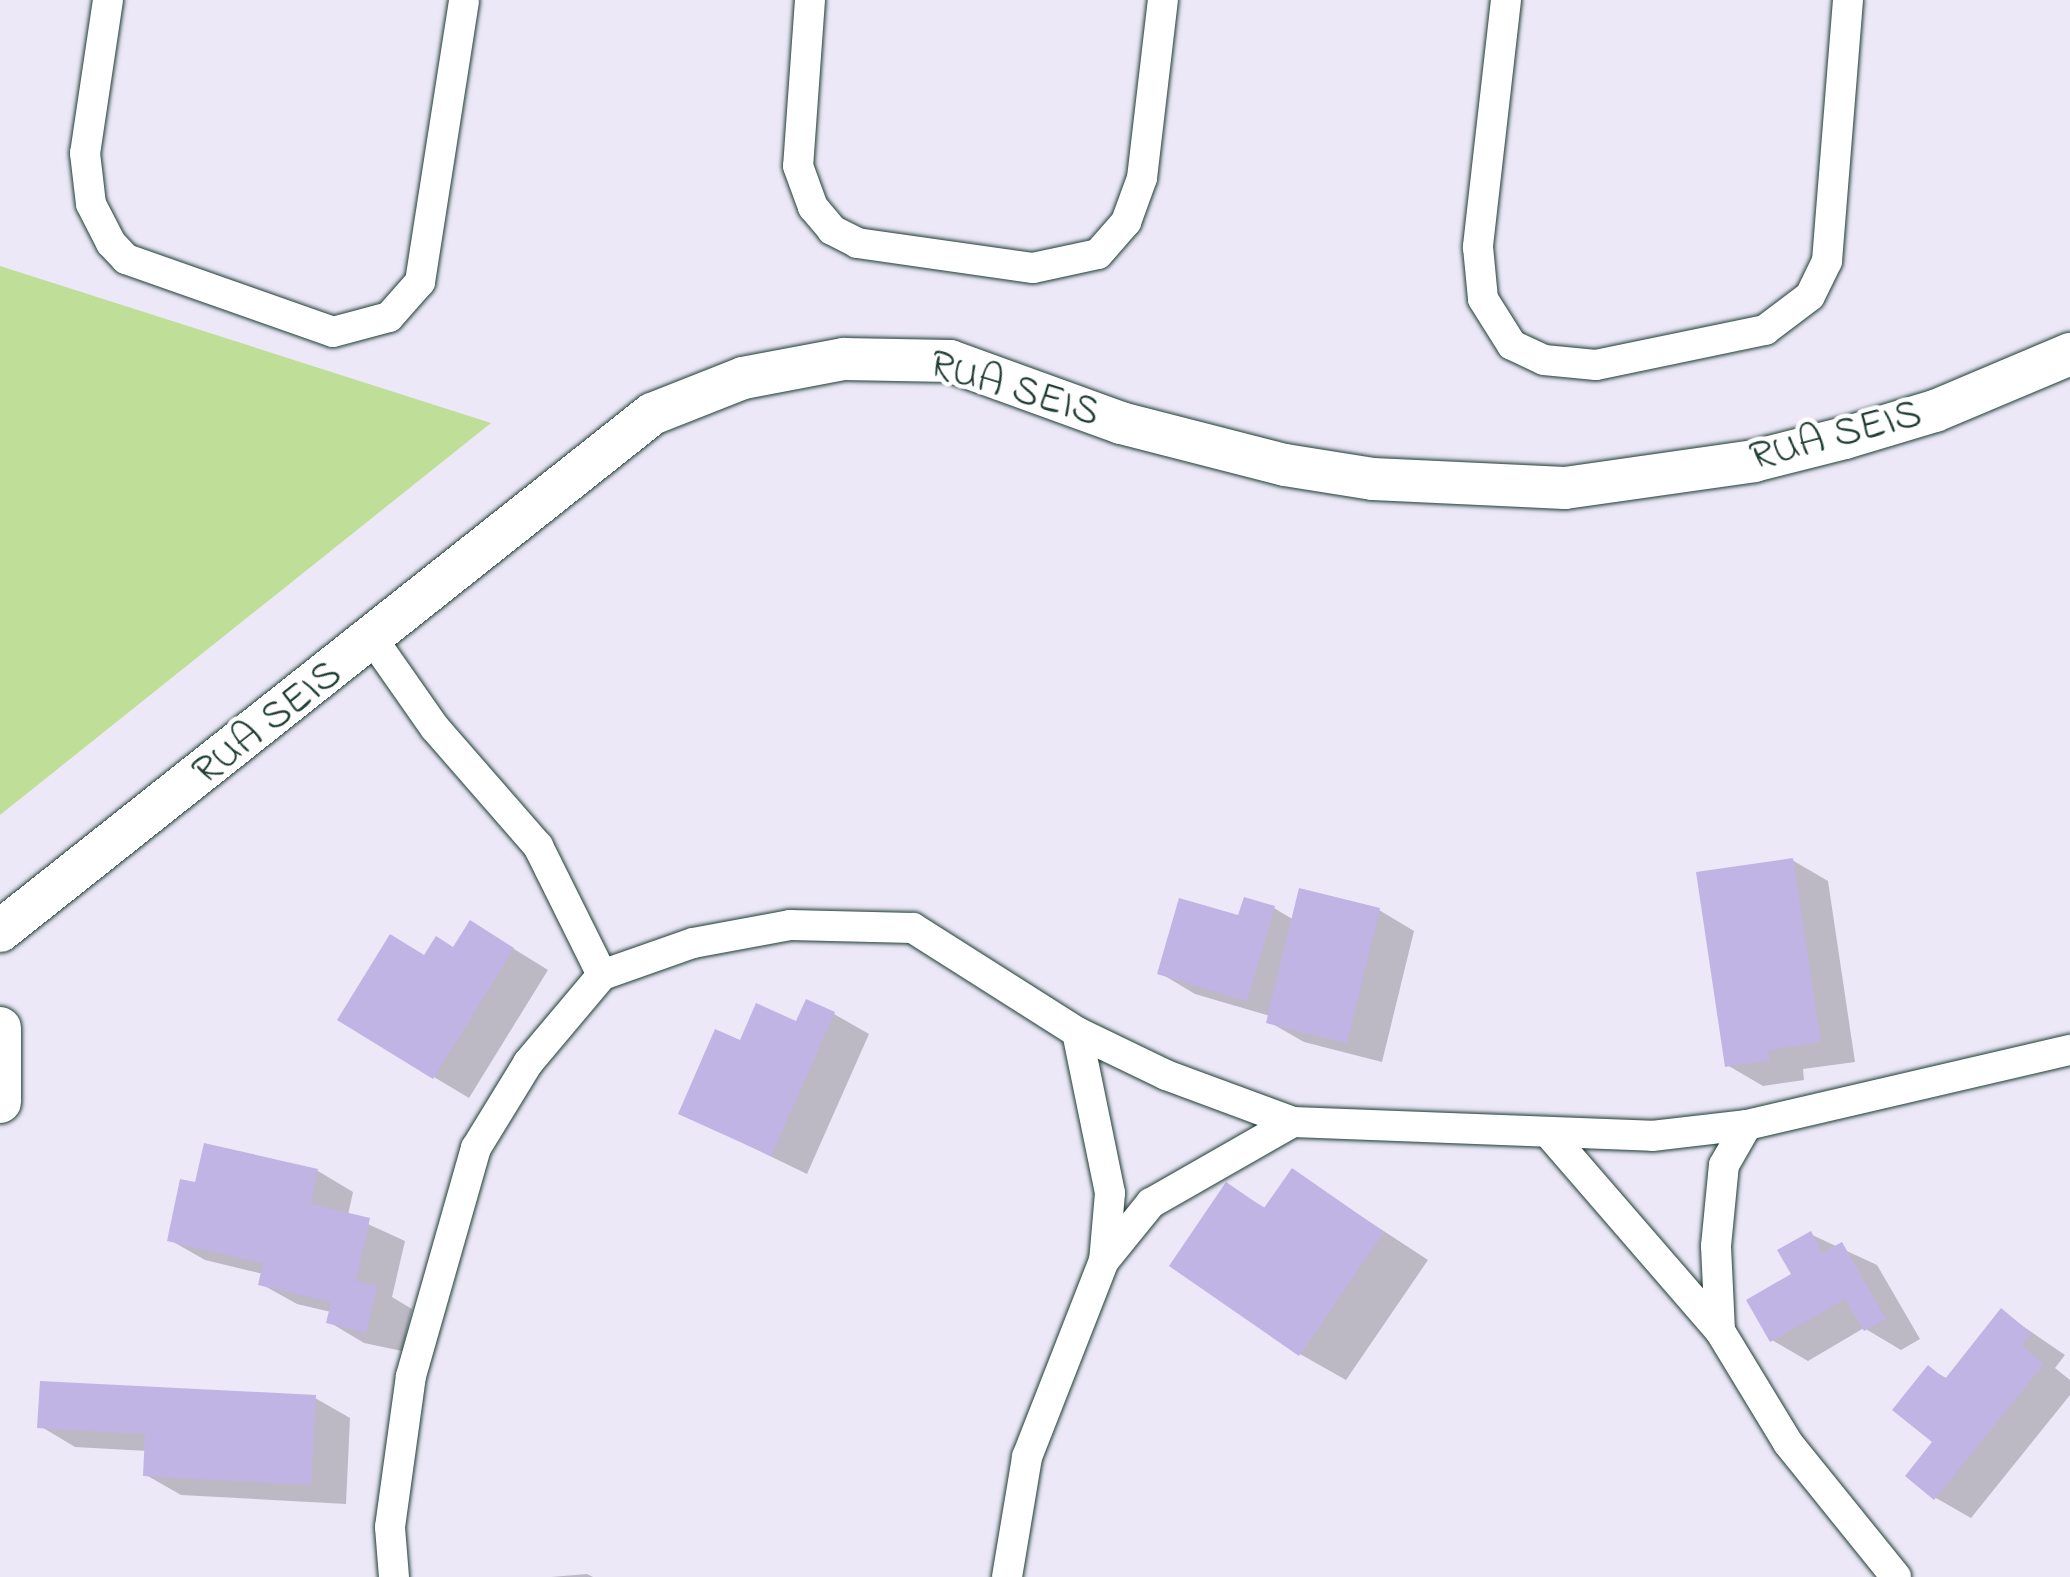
<!DOCTYPE html>
<style>
body{margin:0}
#map{position:relative;width:2070px;height:1577px;overflow:hidden;background:#ece8f7;font-family:"Indie Flower",sans-serif}
div>[style]{position:absolute}
[style*='--x']{left:calc(var(--x)*1px);top:calc(var(--y)*1px);width:calc(var(--w)*1px);rotate:calc(var(--a)*1deg)}
.green>*{inset:0;background:#bfdf98}
.shadow>*{inset:0;background:#0003}
.building>*{inset:0;background:#c0b4e5}
.roads{filter:drop-shadow(0 0 2px #1f3d34) drop-shadow(0 0 2px #1f3d34)}
.street>*{height:30px;margin:-15px;padding:0 15px;transform-origin:15px;border-radius:15px;background:#fff}
.secondary>*{height:42px;margin:-21px;padding:0 21px;transform-origin:21px;border-radius:21px;background:#fff}
span{translate:-50% -50%;white-space:nowrap;text-align:center;line-height:1.15;-webkit-text-stroke:9px #fff;paint-order:stroke}
.street-label{font-size:42px;color:#1f3d34}
</style>
<div id="map">
<div class="green">
<i style="clip-path:polygon(0 266px,491px 423px,0 815px)"></i>
</div>
<div class="shadow">
<i style="clip-path:polygon(1792px 860px,1828px 881px,1855px 1062px,1803px 1069px,1804px 1080px,1763px 1086px,1727px 1065px)"></i>
<i style="clip-path:polygon(1274px 908px,1294px 920px,1379px 910px,1414px 931px,1382px 1062px,1304px 1042px,1269px 1022px,1270px 1016px,1195px 994px,1160px 973px,1240px 918px)"></i>
<i style="clip-path:polygon(506px 944px,548px 970px,469px 1098px,434px 1077px,426px 957px)"></i>
<i style="clip-path:polygon(834px 1014px,869px 1034px,807px 1174px,681px 1113px,741px 1043px)"></i>
<i style="clip-path:polygon(206px 1146px,318px 1171px,353px 1192px,348px 1215px,405px 1241px,392px 1297px,412px 1309px,402px 1351px,364px 1343px,329px 1322px,331px 1312px,297px 1304px,261px 1284px,263px 1274px,205px 1260px,170px 1240px,197px 1185px)"></i>
<i style="clip-path:polygon(1292px 1171px,1428px 1260px,1346px 1380px,1300px 1354px,1227px 1186px,1267px 1209px)"></i>
<i style="clip-path:polygon(1810px 1234px,1877px 1265px,1920px 1339px,1901px 1350px,1864px 1328px,1808px 1361px,1772px 1340px)"></i>
<i style="clip-path:polygon(2002px 1312px,2065px 1355px,2055px 1368px,2070px 1380px,2070px 1395px,1971px 1518px,1936px 1498px,1928px 1368px,1948px 1379px)"></i>
<i style="clip-path:polygon(315px 1398px,350px 1418px,346px 1504px,181px 1495px,146px 1475px,147px 1451px,75px 1447px,40px 1426px)"></i>
<i style="clip-path:polygon(587px 1574px,593px 1577px,551px 1577px)"></i>
</div>
<div class="building">
<i style="clip-path:polygon(1793px 858px,1821px 1042px,1768px 1050px,1770px 1060px,1725px 1067px,1696px 872px)"></i>
<i style="clip-path:polygon(1299px 888px,1380px 908px,1347px 1043px,1266px 1023px)"></i>
<i style="clip-path:polygon(1244px 897px,1275px 906px,1247px 1001px,1157px 974px,1179px 898px,1238px 915px)"></i>
<i style="clip-path:polygon(470px 920px,514px 948px,433px 1079px,337px 1020px,390px 934px,424px 955px,436px 936px,453px 947px)"></i>
<i style="clip-path:polygon(806px 999px,835px 1012px,771px 1156px,678px 1114px,715px 1029px,740px 1040px,756px 1003px,796px 1021px)"></i>
<i style="clip-path:polygon(204px 1143px,318px 1169px,311px 1204px,370px 1218px,356px 1281px,377px 1286px,366px 1333px,326px 1323px,331px 1302px,258px 1285px,263px 1263px,167px 1241px,180px 1179px,195px 1182px)"></i>
<i style="clip-path:polygon(1292px 1168px,1384px 1232px,1299px 1356px,1169px 1266px,1226px 1182px,1264px 1208px)"></i>
<i style="clip-path:polygon(1811px 1231px,1822px 1253px,1842px 1242px,1886px 1319px,1864px 1331px,1845px 1299px,1770px 1342px,1746px 1300px,1791px 1274px,1777px 1250px)"></i>
<i style="clip-path:polygon(2001px 1308px,2031px 1333px,2022px 1346px,2044px 1364px,1934px 1500px,1905px 1476px,1932px 1442px,1892px 1410px,1928px 1365px,1945px 1379px)"></i>
<i style="clip-path:polygon(40px 1381px,316px 1395px,311px 1485px,143px 1476px,145px 1434px,37px 1428px)"></i>
</div>
<div class="roads">
<div class="street">
<i style="--x:108;--y:0;--w:155;--a:98.5"></i>
<i style="--x:85;--y:153;--w:51;--a:83.3"></i>
<i style="--x:91;--y:204;--w:44;--a:62.9"></i>
<i style="--x:111;--y:243;--w:22;--a:47"></i>
<i style="--x:126;--y:259;--w:219;--a:19.4"></i>
<i style="--x:333;--y:332;--w:58;--a:-15"></i>
<i style="--x:389;--y:317;--w:47;--a:-48.5"></i>
<i style="--x:420;--y:282;--w:285;--a:-81.1"></i>
<i style="--x:810;--y:0;--w:166;--a:94.1"></i>
<i style="--x:798;--y:166;--w:44;--a:69.9"></i>
<i style="--x:813;--y:207;--w:30;--a:50"></i>
<i style="--x:832;--y:230;--w:28;--a:27"></i>
<i style="--x:857;--y:243;--w:178;--a:8.1"></i>
<i style="--x:1033;--y:268;--w:66;--a:-12.2"></i>
<i style="--x:1098;--y:254;--w:43;--a:-48.8"></i>
<i style="--x:1126;--y:222;--w:47;--a:-70"></i>
<i style="--x:1142;--y:178;--w:179;--a:-83.3"></i>
<i style="--x:1506;--y:0;--w:249;--a:96.5"></i>
<i style="--x:1478;--y:247;--w:52;--a:84.5"></i>
<i style="--x:1483;--y:299;--w:54;--a:57.8"></i>
<i style="--x:1512;--y:345;--w:35;--a:25"></i>
<i style="--x:1544;--y:360;--w:52;--a:5.5"></i>
<i style="--x:1596;--y:365;--w:173;--a:-11.7"></i>
<i style="--x:1765;--y:330;--w:56;--a:-37.1"></i>
<i style="--x:1810;--y:296;--w:39;--a:-64"></i>
<i style="--x:1827;--y:261;--w:262;--a:-85.4"></i>
<i style="--x:374;--y:641;--w:106;--a:55"></i>
<i style="--x:435;--y:728;--w:157;--a:48.9"></i>
<i style="--x:538;--y:846;--w:144;--a:63.6"></i>
<i style="--x:1077;--y:1032;--w:164;--a:78.4"></i>
<i style="--x:1110;--y:1193;--w:68;--a:95"></i>
<i style="--x:1552;--y:1137;--w:257;--a:49.1"></i>
<i style="--x:1720;--y:1331;--w:131;--a:58.7"></i>
<i style="--x:1788;--y:1443;--w:172;--a:51.1"></i>
<i style="--x:1720;--y:1331;--w:85;--a:-92.7"></i>
<i style="--x:1716;--y:1246;--w:81;--a:-84.4"></i>
<i style="--x:1724;--y:1165;--w:46;--a:-60.1"></i>
<i style="--x:394;--y:1577;--w:50;--a:-94.6"></i>
<i style="--x:390;--y:1527;--w:152;--a:-82.1"></i>
<i style="--x:411;--y:1376;--w:237;--a:-74.1"></i>
<i style="--x:476;--y:1148;--w:100;--a:-58.5"></i>
<i style="--x:528;--y:1063;--w:115;--a:-49.9"></i>
<i style="--x:602;--y:975;--w:96;--a:-19.4"></i>
<i style="--x:693;--y:943;--w:99;--a:-10.5"></i>
<i style="--x:790;--y:925;--w:123;--a:1.4"></i>
<i style="--x:913;--y:928;--w:194;--a:32.4"></i>
<i style="--x:1077;--y:1032;--w:99;--a:25.8"></i>
<i style="--x:1166;--y:1075;--w:135;--a:20.3"></i>
<i style="--x:1293;--y:1122;--w:359;--a:2.2"></i>
<i style="--x:1652;--y:1136;--w:96;--a:-6.6"></i>
<i style="--x:1747;--y:1125;--w:332;--a:-13.1"></i>
<i style="--x:1007;--y:1577;--w:122;--a:-80.5"></i>
<i style="--x:1027;--y:1457;--w:211;--a:-68.6"></i>
<i style="--x:1104;--y:1261;--w:75;--a:-51"></i>
<i style="--x:1151;--y:1203;--w:163;--a:-29.7"></i>
</div>
<div class="secondary">
<i style="--x:0;--y:931;--w:832;--a:-38.41"></i>
<i style="--x:652;--y:414;--w:98;--a:-21.6"></i>
<i style="--x:743;--y:378;--w:103;--a:-10.7"></i>
<i style="--x:844;--y:359;--w:106;--a:1.1"></i>
<i style="--x:950;--y:361;--w:182;--a:19.9"></i>
<i style="--x:1121;--y:423;--w:169;--a:14.4"></i>
<i style="--x:1285;--y:465;--w:89;--a:9"></i>
<i style="--x:1373;--y:479;--w:192;--a:2.7"></i>
<i style="--x:1565;--y:488;--w:191;--a:-8.1"></i>
<i style="--x:1754;--y:461;--w:94;--a:-14.2"></i>
<i style="--x:1845;--y:438;--w:94;--a:-16.7"></i>
<i style="--x:1935;--y:411;--w:147;--a:-22.9"></i>
<i style="--x:0;--y:1028;--w:74;--a:90"></i>
</div>
</div>
<div class="street-label">
<span style="left:1014px;top:390px;rotate:17deg">RUA SEIS</span>
<span style="left:1836px;top:437px;rotate:-15deg">RUA SEIS</span>
<span style="left:268px;top:724px;rotate:-38deg">RUA SEIS</span>
</div>
</div>
